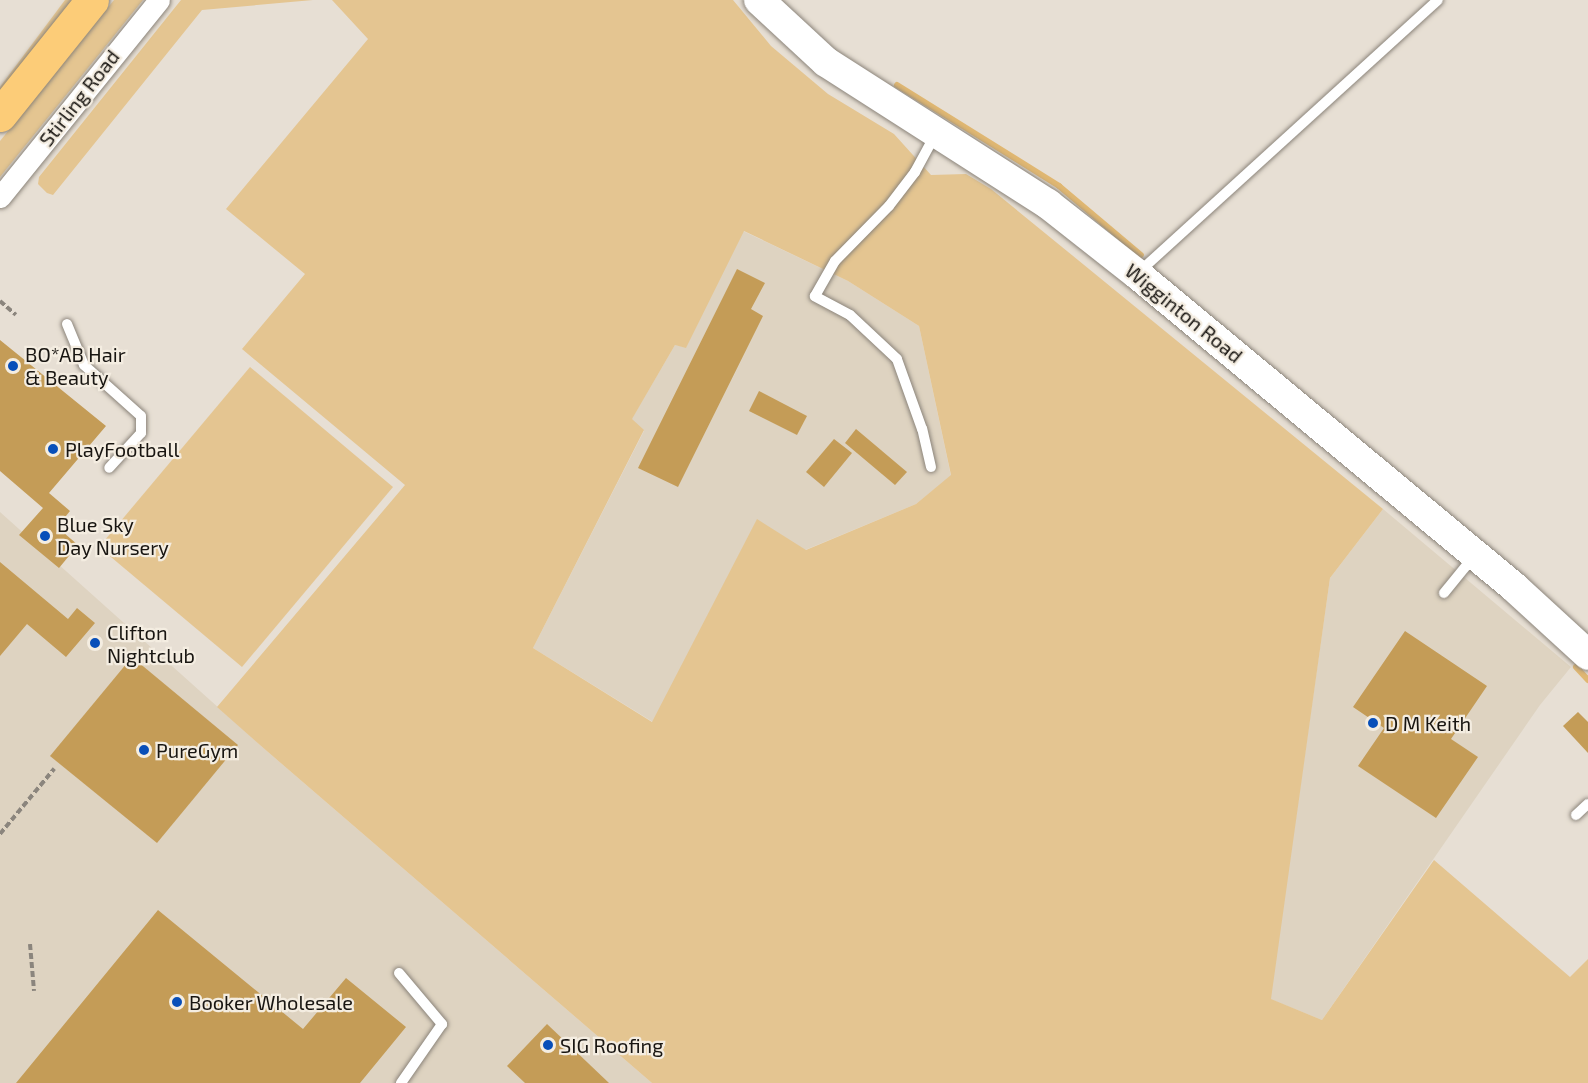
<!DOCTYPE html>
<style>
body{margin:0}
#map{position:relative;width:1588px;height:1083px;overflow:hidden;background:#e7dfd4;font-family:"Exo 2",sans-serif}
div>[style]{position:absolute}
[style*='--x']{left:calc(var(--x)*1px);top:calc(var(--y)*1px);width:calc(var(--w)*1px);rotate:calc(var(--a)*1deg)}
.built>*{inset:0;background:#ded3c1}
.green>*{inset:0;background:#e4c591}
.stream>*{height:6px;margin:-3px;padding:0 3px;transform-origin:3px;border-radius:3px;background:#e0b772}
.building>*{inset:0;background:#c49c57}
.path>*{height:4px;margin-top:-2px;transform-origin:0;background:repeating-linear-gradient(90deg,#8b857d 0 6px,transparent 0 9px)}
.roads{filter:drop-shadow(0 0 2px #8b847a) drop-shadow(0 0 2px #8b847a)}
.lane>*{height:10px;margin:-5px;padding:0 5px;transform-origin:5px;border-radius:5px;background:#fff}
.street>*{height:21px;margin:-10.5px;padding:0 10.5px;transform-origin:10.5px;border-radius:10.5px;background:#fff}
.secondary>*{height:30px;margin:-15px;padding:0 15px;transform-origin:15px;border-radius:15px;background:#fff}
.highway>*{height:33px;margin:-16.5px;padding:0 16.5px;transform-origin:16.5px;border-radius:16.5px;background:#fccc78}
.dots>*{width:16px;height:16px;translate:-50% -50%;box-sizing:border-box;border:3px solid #f4ede1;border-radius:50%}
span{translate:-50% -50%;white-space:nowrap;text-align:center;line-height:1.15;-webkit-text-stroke:4.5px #f4ede1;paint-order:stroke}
.street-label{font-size:20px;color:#181511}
.poi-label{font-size:20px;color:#181511}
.left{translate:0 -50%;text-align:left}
</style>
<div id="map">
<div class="built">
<i style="clip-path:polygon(743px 231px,848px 281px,919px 326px,951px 476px,916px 504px,805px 550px,757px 520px,653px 722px,533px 648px,644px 431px,631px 420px,675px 345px,686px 347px)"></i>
<i style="clip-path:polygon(1383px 509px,1571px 667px,1540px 705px,1322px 1020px,1270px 999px,1330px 578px)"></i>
<i style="clip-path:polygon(0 512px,268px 752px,652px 1083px,0 1083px)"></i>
</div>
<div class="green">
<i style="clip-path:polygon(65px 0,73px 0,0 91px,0 87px)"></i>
<i style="clip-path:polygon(114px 0,143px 0,0 177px,0 141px)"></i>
<i style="clip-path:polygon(181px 0,313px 0,202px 10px,53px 195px,47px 193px,38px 184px,39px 177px)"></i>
<i style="clip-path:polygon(evenodd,332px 0,733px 0,771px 46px,828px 94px,894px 134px,931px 175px,966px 174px,991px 189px,1383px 509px,1330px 578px,1271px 999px,1322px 1020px,1434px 860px,1570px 977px,1588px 959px,1588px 1083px,652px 1083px,268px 752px,217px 707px,405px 485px,242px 349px,305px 274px,226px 209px,368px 39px,332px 0,744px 231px,848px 281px,919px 326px,951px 475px,916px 504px,806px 550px,757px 519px,652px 722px,533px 648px,644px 430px,632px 419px,675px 345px,686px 348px,744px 231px)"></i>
<i style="clip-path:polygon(250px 367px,393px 487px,242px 667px,99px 547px)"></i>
</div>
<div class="stream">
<i style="--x:897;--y:85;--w:191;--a:31.9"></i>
<i style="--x:1059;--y:186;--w:107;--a:40.1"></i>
<i style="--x:1576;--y:667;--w:18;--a:47"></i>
</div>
<div class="building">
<i style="clip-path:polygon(737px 269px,765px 283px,751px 309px,763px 316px,678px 487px,638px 468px)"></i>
<i style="clip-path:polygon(0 340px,106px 426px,49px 493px,70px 511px,57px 527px,78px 545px,59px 568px,19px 535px,43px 508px,0 471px)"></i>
<i style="clip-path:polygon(759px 391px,807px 416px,797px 435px,749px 411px)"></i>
<i style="clip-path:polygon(856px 429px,907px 472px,895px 485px,845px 443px)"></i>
<i style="clip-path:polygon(834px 439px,852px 453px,824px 487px,806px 472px)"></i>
<i style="clip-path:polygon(0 562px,68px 619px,77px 608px,95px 623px,66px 657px,27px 624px,0 656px)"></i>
<i style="clip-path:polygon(1405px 631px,1487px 686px,1451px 739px,1478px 757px,1436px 818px,1358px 766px,1384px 728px,1353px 707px)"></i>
<i style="clip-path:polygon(132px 657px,238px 745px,157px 843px,50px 756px)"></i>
<i style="clip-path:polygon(1578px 712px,1588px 722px,1588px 753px,1563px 726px)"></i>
<i style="clip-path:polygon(158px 910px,303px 1029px,346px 978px,406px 1027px,360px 1083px,16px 1083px)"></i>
<i style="clip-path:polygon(547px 1024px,609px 1083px,525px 1083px,507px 1066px)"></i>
</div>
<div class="path">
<i style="--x:0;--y:301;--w:21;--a:41"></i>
<i style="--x:0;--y:834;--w:85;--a:-50.3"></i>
<i style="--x:30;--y:944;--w:47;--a:85.1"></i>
</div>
<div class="roads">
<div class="lane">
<i style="--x:1139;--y:272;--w:404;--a:-42.3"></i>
<i style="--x:67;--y:324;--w:44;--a:67.5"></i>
<i style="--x:84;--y:365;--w:76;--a:41.8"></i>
<i style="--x:141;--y:416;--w:17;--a:90"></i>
<i style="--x:141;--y:433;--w:47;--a:132.4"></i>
<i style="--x:931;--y:467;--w:39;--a:-103"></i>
<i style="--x:922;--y:429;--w:74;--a:-109.7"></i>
<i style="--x:897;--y:359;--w:64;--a:-136.9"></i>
<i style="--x:850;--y:315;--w:40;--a:-152"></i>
<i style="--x:815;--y:296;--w:40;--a:-60.3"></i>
<i style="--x:835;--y:261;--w:77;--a:-45.5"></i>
<i style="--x:889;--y:206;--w:43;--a:-52.6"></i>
<i style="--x:915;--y:172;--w:42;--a:-61.6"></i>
<i style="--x:1444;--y:593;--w:49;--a:-50.8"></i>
<i style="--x:1576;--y:815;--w:16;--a:-43"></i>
<i style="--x:399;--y:973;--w:67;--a:49.9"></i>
<i style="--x:442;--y:1024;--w:72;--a:124.8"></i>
</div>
<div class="street">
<i style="--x:0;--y:197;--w:253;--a:-51.1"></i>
</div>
<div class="secondary">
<i style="--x:759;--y:0;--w:91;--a:42.8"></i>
<i style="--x:826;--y:62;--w:264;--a:32.6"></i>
<i style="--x:1048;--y:204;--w:113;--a:38.2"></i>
<i style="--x:1137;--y:274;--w:491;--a:39.7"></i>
<i style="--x:1515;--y:588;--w:99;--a:42.5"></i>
</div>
<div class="highway">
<i style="--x:0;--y:115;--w:147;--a:-51.3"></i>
</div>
</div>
<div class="dots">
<i style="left:13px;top:366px;background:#084fb9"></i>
<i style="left:53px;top:449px;background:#084fb9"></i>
<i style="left:45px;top:536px;background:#084fb9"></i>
<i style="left:95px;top:643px;background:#084fb9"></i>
<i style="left:1373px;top:723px;background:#084fb9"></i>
<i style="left:144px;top:750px;background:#084fb9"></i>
<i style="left:177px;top:1002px;background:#084fb9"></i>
<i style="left:548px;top:1045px;background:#084fb9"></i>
</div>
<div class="street-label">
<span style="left:79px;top:98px;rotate:-52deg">Stirling Road</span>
<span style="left:1184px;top:313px;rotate:39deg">Wigginton Road</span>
</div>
<div class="poi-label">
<span class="left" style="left:25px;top:366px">BO*AB Hair<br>&amp; Beauty</span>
<span class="left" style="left:65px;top:449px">PlayFootball</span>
<span class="left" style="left:57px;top:536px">Blue Sky<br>Day Nursery</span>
<span class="left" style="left:107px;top:644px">Clifton<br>Nightclub</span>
<span class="left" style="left:1385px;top:723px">D M Keith</span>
<span class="left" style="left:156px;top:750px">PureGym</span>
<span class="left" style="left:189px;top:1002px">Booker Wholesale</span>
<span class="left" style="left:560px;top:1045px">SIG Roofing</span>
</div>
</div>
